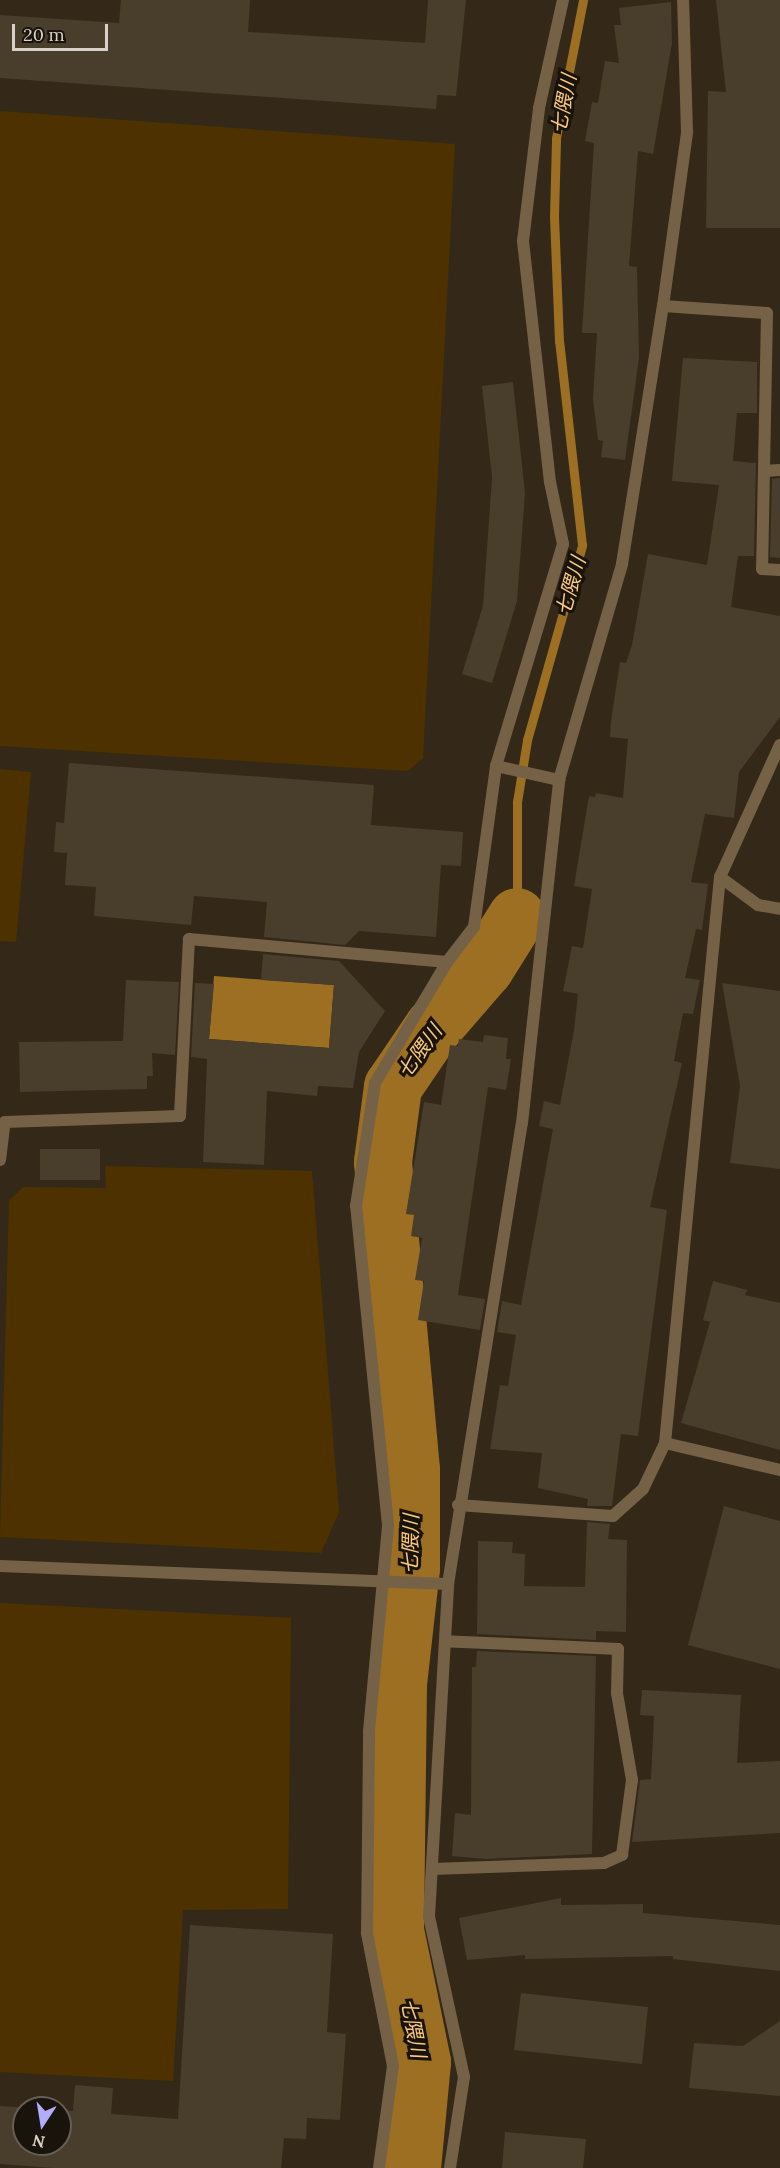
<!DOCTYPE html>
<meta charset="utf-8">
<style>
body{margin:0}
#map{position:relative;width:780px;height:2168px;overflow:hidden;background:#342918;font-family:Lora,"Noto Sans JP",serif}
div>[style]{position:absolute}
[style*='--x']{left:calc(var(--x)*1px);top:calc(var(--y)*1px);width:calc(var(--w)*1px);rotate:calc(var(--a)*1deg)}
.green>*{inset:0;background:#4d3200}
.water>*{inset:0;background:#9c6f22}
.stream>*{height:9px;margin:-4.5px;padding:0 4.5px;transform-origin:4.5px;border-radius:4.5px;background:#9c6f22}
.river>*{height:58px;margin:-29px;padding:0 29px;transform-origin:29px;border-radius:29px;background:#9c6f22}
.building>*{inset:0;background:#493d2c}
.minor>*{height:12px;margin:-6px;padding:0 6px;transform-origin:6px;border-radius:6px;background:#756246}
span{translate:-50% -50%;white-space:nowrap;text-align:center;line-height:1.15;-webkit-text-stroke:6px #18130b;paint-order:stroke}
.water-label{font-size:20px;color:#fcc97e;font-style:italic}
.north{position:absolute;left:12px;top:2096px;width:60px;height:60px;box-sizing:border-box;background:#18130b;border:2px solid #655f56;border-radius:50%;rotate:192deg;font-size:16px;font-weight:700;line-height:24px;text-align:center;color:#d9d1c7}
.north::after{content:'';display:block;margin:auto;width:21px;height:27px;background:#b2adfa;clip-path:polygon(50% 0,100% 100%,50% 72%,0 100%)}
.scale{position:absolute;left:12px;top:24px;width:96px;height:27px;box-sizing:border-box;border:3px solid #d9d1c7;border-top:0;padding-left:8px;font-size:18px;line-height:21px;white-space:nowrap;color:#d9d1c7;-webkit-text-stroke:4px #18130b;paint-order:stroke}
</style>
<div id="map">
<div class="green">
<i style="clip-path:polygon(0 111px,455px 144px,423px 758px,408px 771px,0 746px)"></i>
<i style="clip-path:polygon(0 769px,31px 772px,16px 942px,0 941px)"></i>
<i style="clip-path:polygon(105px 1166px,312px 1171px,339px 1512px,321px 1553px,0 1537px,9px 1201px,23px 1187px,106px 1188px)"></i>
<i style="clip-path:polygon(0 1603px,291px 1618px,288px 1909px,183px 1910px,173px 2081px,0 2072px)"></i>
</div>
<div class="water">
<i style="clip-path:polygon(214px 976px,334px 985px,329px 1048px,209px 1039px)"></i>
</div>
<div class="stream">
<i style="--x:517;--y:917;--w:115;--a:-90"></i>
<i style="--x:517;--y:802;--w:63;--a:-80.8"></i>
<i style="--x:527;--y:740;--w:203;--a:-74.2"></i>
<i style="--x:582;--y:545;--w:205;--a:-96.4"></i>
<i style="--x:559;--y:341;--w:124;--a:-92.3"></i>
<i style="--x:554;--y:217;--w:79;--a:-88.5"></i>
<i style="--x:556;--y:138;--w:141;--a:-78.9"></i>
</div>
<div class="river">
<i style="--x:412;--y:2168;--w:106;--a:-84.6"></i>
<i style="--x:422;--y:2062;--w:134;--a:-101.6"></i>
<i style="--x:395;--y:1931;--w:247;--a:-89.3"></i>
<i style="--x:398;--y:1684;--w:117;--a:-83.6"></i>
<i style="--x:411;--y:1568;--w:98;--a:-90"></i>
<i style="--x:411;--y:1470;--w:309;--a:-95.2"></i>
<i style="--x:383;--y:1162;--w:76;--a:-82.4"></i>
<i style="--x:393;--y:1087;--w:71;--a:-55.9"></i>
<i style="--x:433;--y:1028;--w:79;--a:-49.1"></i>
<i style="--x:485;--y:968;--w:60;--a:-57.9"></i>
</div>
<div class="building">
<i style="clip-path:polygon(121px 0,250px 0,248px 32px,425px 43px,428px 0,466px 0,456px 96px,437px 95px,436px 109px,0 78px,0 15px,119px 23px)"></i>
<i style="clip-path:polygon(716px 0,780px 0,780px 228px,706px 228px,708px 91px,726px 92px)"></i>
<i style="clip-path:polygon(671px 2px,672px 43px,653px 154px,638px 151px,629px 266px,637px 267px,639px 358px,625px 460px,601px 457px,603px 441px,598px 440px,593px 399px,597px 333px,582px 333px,594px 143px,585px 141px,592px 102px,598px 103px,605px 61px,619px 63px,614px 25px,621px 25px,619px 8px)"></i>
<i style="clip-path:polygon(683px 358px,757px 362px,757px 413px,737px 413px,733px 461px,756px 463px,754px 556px,738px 556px,731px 607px,780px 616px,780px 717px,739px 772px,734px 818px,705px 814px,691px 882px,708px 884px,702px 930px,696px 929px,685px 978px,700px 980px,693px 1014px,683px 1013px,674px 1061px,682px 1063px,650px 1207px,667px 1210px,638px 1436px,621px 1434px,612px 1506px,587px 1506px,588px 1499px,538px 1488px,542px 1453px,490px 1449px,500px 1385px,508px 1386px,516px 1335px,497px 1332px,502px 1301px,521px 1305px,553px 1129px,539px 1126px,544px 1101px,560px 1105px,574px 1030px,578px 994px,563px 991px,572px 946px,583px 948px,592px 889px,574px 886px,589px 796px,595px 797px,596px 793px,623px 798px,628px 739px,610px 737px,611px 721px,620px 662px,626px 663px,632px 645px,648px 554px,707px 565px,719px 485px,672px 481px)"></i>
<i style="clip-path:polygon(513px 382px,525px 493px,517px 601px,492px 683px,462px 674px,483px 606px,492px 477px,482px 386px)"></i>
<i style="clip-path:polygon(780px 478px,780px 558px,770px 557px,772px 479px)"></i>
<i style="clip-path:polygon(69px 763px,374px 785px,371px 825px,463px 832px,461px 866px,441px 865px,436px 937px,359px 931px,345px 945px,264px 937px,267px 902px,194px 896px,191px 925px,94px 916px,96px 887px,65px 885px,67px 853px,54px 852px,56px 822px,64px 823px)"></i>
<i style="clip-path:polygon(263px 954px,339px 961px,385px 1011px,359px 1052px,353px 1088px,318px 1086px,317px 1096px,267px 1091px,264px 1165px,203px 1162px,207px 1059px,191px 1057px,195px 983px,214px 984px,209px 1039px,329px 1048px,334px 985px,261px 980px)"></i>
<i style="clip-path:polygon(126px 980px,179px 982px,175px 1055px,152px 1053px,153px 1076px,147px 1076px,147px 1089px,20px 1092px,19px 1042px,123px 1041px)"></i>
<i style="clip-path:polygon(722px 983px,780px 991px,780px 1169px,730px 1163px,740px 1086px)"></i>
<i style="clip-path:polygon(484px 1035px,508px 1038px,506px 1059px,511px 1059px,506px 1090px,488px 1087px,458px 1295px,485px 1299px,480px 1330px,418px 1320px,424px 1281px,415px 1280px,422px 1238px,411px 1236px,414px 1215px,406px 1214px,424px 1102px,441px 1105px,450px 1045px,458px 1046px,459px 1039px,483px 1042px)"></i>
<i style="clip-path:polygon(40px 1149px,100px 1149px,100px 1180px,40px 1180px)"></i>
<i style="clip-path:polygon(713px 1281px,747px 1290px,745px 1295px,780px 1303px,780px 1450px,681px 1423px,710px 1322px,703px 1320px)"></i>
<i style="clip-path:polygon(724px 1506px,780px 1521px,780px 1669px,688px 1645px)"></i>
<i style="clip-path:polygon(587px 1522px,610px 1524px,608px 1539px,627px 1540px,626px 1632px,596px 1631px,596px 1640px,477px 1634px,478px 1541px,513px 1542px,512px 1553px,525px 1554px,524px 1586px,585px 1587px)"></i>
<i style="clip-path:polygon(477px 1651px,596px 1656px,592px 1854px,486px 1859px,452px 1856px,455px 1813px,471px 1815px,472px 1667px,476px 1667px)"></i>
<i style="clip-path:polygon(642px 1690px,741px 1695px,737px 1763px,780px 1761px,780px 1833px,632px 1842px,640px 1780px,651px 1779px,654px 1716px,640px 1715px)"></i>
<i style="clip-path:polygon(561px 1898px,561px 1905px,643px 1904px,643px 1913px,780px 1925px,780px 1971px,673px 1959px,673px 1956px,525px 1959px,525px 1955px,467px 1960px,459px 1918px)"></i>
<i style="clip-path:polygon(190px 1925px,333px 1934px,327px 2032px,346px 2034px,340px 2120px,307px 2118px,306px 2139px,284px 2138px,281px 2168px,53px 2168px,0 2164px,0 2106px,31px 2108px,24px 2108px,24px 2144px,60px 2144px,60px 2110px,73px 2111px,75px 2085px,113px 2088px,111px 2114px,178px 2119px)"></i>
<i style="clip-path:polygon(521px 1993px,648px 2007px,642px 2064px,514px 2050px)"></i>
<i style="clip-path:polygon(780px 2021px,780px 2096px,689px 2088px,694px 2043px,743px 2046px)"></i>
<i style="clip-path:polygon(505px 2132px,586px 2139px,583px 2168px,502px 2168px)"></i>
</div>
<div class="minor">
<i style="--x:663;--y:306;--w:104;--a:3.9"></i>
<i style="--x:767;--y:313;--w:256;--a:91.1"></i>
<i style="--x:762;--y:569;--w:18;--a:3"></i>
<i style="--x:764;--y:471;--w:16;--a:-4"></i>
<i style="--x:496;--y:766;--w:232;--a:-73.2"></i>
<i style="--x:563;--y:544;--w:63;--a:-101.8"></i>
<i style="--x:550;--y:482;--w:243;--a:-96.4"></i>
<i style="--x:523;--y:241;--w:134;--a:-83.1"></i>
<i style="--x:539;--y:108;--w:111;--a:-77.5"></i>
<i style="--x:720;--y:877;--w:47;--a:36.4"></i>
<i style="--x:758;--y:905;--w:22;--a:10"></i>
<i style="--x:0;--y:1160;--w:38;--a:-83"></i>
<i style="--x:5;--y:1122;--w:175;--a:-2"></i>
<i style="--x:180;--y:1116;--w:177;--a:-87.1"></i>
<i style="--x:189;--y:939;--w:259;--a:5.1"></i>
<i style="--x:447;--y:962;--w:44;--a:-52.4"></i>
<i style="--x:474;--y:927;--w:162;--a:-82.2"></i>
<i style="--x:496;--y:766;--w:65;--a:12.5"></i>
<i style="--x:665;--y:1443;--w:118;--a:13.2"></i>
<i style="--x:458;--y:1505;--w:155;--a:4.1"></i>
<i style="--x:613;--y:1516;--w:40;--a:-42"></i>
<i style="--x:643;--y:1489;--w:51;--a:-64.4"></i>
<i style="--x:665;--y:1443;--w:569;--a:-84.45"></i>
<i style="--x:720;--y:877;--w:145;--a:-65.6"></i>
<i style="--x:0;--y:1566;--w:448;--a:2.3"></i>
<i style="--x:432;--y:1869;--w:172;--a:-2"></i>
<i style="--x:604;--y:1863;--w:20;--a:-24"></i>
<i style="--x:622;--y:1855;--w:76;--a:-82.4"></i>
<i style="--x:632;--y:1780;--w:88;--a:-99.8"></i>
<i style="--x:617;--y:1693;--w:44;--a:-88.7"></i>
<i style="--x:618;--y:1649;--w:173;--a:-177.4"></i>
<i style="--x:379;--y:2168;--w:103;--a:-82.2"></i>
<i style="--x:393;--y:2066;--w:136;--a:-101.1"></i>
<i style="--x:367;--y:1933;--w:202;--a:-89.4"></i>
<i style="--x:369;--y:1731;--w:207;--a:-84.7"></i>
<i style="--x:388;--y:1525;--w:321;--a:-95.7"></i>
<i style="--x:356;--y:1206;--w:124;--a:-81.2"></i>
<i style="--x:375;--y:1083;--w:141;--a:-59.2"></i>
<i style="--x:450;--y:2168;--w:92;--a:-81.3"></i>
<i style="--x:464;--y:2077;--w:164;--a:-102.3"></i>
<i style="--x:429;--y:1917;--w:334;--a:-86.7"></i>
<i style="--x:448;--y:1584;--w:467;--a:-80.9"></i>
<i style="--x:522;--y:1123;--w:345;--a:-83.8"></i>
<i style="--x:559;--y:780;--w:225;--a:-73.7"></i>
<i style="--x:622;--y:564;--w:261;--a:-81"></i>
<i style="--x:663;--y:306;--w:176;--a:-82.1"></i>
<i style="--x:687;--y:132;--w:132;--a:-91.7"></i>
</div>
<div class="water-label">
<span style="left:563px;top:104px;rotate:-79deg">七隈川</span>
<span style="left:570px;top:586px;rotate:-74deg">七隈川</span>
<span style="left:419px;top:1051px;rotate:-54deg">七隈川</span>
<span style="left:410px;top:1544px;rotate:-89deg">七隈川</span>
<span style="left:414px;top:2028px;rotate:79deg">七隈川</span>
</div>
<div class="north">N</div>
<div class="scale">20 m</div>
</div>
